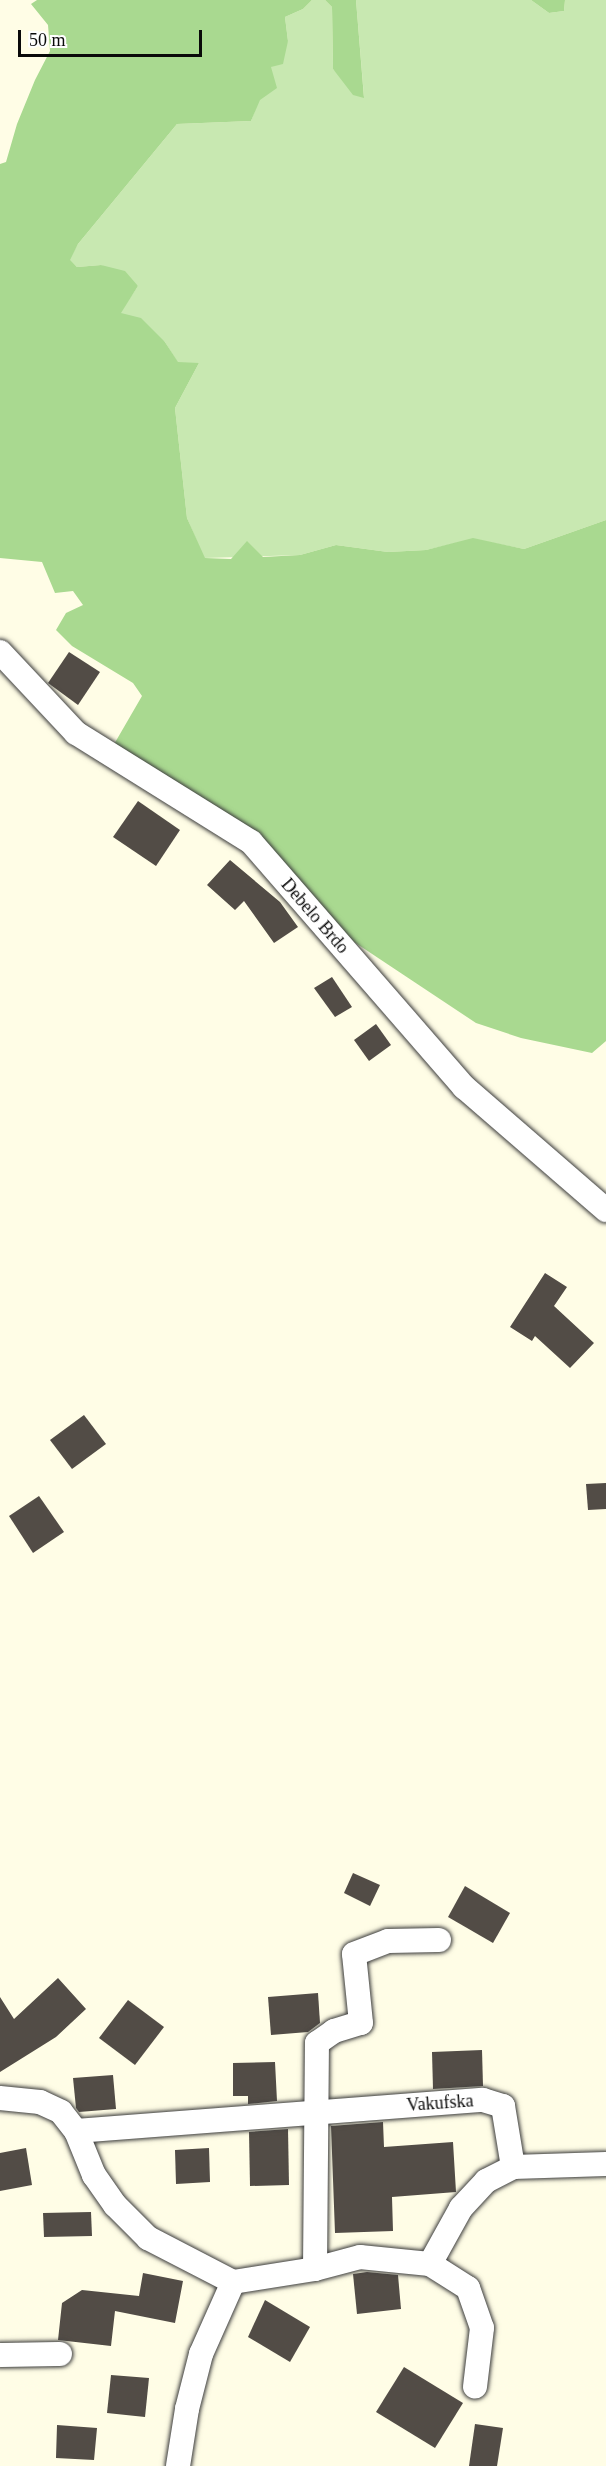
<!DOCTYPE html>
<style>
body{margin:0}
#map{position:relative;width:606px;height:2466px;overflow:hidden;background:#fffde6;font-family:Georgia,serif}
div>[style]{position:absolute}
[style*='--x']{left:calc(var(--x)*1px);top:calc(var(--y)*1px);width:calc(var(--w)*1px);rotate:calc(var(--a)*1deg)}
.green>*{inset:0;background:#c8e8b1}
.forest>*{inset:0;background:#a9d990}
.building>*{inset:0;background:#524c46}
.roads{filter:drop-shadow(0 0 2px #3d3d3d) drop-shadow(0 0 2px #3d3d3d)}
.street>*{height:24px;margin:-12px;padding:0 12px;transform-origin:12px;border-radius:12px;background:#fff}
span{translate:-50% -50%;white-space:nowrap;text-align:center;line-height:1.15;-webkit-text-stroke:6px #fff;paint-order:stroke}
.street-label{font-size:18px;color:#0a0a0a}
.scale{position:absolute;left:18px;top:30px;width:184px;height:27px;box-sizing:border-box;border:3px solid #0a0a0a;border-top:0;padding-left:8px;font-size:18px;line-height:21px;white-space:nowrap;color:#0a0a0a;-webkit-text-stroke:4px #fff;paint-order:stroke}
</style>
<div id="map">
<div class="green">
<i style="clip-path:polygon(312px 0,325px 0,332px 7px,333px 69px,364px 97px,356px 0,531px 0,549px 13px,564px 11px,565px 0,606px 0,606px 520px,524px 549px,473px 539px,426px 550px,388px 552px,336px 545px,300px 555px,204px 558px,187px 518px,175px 408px,199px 363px,178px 363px,165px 342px,120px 313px,138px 286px,101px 265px,77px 267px,69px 260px,78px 244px,177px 124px,251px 121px,271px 67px,288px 41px,285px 17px,303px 9px)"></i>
</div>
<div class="forest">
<i style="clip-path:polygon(37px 0,312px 0,303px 9px,285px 17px,288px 41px,283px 64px,271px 67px,277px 88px,260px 100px,251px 121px,177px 124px,78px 244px,70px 260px,77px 267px,101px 265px,125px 271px,138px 286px,121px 313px,141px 318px,165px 342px,178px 362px,199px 363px,175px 408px,187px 518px,205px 558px,231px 559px,247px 541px,263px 557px,300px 555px,336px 545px,388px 552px,426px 550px,473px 538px,524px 549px,606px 520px,606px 1041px,592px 1053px,521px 1038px,476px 1023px,333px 928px,271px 874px,113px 746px,142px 696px,133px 683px,72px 646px,56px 630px,66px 613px,83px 605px,73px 591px,55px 593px,42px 562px,0 558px,0 164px,6px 162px,17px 124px,35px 80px,50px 51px,48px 25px,31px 4px)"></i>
<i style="clip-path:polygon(325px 0,356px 0,364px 98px,353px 95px,333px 69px,332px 7px)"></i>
<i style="clip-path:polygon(531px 0,565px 0,564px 11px,549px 13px)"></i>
</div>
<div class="building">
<i style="clip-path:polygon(69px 652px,100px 672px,78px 705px,48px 683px)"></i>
<i style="clip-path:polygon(138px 801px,180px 830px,156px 866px,113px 837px)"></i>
<i style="clip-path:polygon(230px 860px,280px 902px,298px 927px,274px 943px,244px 901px,235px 910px,207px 885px)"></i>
<i style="clip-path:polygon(332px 977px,352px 1007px,335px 1017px,314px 988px)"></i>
<i style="clip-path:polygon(376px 1024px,391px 1045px,369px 1061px,354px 1040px)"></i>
<i style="clip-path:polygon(545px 1273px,567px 1287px,554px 1306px,594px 1343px,570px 1368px,535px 1336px,532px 1341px,510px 1327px)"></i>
<i style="clip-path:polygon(84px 1415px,106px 1444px,72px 1469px,50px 1440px)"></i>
<i style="clip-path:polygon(606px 1483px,606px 1509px,588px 1510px,586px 1484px)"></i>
<i style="clip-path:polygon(39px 1496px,64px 1532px,33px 1553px,9px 1516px)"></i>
<i style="clip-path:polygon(353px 1873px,380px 1885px,370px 1906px,344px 1893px)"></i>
<i style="clip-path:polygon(465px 1886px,510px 1913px,493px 1943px,448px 1917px)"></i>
<i style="clip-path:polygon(58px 1978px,86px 2009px,56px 2037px,0 2072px,0 1997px,14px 2019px)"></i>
<i style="clip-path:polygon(318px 1993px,320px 2023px,308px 2032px,271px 2035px,268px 1997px)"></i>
<i style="clip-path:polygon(128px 2000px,164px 2027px,135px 2065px,99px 2038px)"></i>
<i style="clip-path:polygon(482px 2050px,483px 2086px,433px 2089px,432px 2052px)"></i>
<i style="clip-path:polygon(275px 2062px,277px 2101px,248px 2104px,248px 2096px,233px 2096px,233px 2063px)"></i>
<i style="clip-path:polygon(113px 2075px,116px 2109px,79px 2112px,76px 2108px,73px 2078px)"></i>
<i style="clip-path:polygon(383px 2122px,384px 2147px,453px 2142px,456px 2192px,392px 2197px,393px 2231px,335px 2233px,331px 2126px)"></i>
<i style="clip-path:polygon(288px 2129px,289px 2185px,250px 2186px,249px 2132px)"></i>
<i style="clip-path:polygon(26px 2148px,32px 2185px,0 2191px,0 2153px)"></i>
<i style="clip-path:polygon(209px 2148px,210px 2182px,176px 2184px,175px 2150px)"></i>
<i style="clip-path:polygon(91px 2212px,92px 2236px,44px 2237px,43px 2213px)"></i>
<i style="clip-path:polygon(367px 2272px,398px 2275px,401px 2309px,357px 2314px,353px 2274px)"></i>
<i style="clip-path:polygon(143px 2273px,183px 2281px,175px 2323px,115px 2311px,111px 2346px,58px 2340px,62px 2303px,82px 2290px,139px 2296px)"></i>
<i style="clip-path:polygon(265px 2300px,310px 2327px,290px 2362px,248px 2337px)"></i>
<i style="clip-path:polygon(404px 2367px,463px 2403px,435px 2448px,376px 2412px)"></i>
<i style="clip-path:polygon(111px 2375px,149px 2378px,145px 2417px,107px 2413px)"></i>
<i style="clip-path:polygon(475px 2424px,503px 2428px,497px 2466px,469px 2466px)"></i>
<i style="clip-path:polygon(57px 2425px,97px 2428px,94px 2460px,56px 2458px)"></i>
</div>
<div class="roads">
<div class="street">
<i style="--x:0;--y:652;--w:111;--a:46.8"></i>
<i style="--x:76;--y:733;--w:206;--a:31.9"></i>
<i style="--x:251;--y:842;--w:325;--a:49"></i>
<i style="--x:464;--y:1087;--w:188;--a:40.9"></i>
<i style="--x:0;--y:2098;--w:40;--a:5.7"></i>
<i style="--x:40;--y:2102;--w:23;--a:25"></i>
<i style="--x:61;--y:2112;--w:24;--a:52"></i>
<i style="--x:76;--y:2131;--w:48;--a:67.8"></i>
<i style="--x:94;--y:2175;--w:37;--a:55"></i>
<i style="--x:115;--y:2205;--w:47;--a:45"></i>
<i style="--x:148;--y:2238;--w:96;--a:27.4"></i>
<i style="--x:233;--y:2282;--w:83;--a:-9"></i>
<i style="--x:315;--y:2269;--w:47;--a:-14.9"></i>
<i style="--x:360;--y:2257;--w:70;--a:5.7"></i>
<i style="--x:430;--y:2264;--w:45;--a:32.3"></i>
<i style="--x:468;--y:2288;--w:42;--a:70.7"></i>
<i style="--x:482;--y:2328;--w:59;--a:96.8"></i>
<i style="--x:76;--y:2131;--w:408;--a:-4.4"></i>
<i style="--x:483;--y:2100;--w:21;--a:17"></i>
<i style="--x:503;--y:2106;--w:62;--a:80.7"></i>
<i style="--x:430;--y:2264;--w:64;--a:-61"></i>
<i style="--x:461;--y:2208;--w:37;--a:-47"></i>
<i style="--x:486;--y:2181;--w:30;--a:-27"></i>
<i style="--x:513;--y:2167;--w:93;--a:-1.8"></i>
<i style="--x:315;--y:2269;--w:226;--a:-89.5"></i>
<i style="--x:317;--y:2043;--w:21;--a:-35"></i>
<i style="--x:334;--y:2031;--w:28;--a:-17"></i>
<i style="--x:361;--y:2023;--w:69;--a:-95.8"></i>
<i style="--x:354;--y:1954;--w:36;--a:-21"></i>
<i style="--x:388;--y:1941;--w:51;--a:-1.1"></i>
<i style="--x:0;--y:2355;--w:60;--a:-1"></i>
<i style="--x:178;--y:2466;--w:58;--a:-81"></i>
<i style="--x:187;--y:2409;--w:57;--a:-75.7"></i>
<i style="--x:201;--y:2354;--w:79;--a:-66"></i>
</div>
</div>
<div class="street-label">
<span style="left:315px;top:916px;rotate:49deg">Debelo Brdo</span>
<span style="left:440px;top:2103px;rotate:-4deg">Vakufska</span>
</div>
<div class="scale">50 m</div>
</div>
